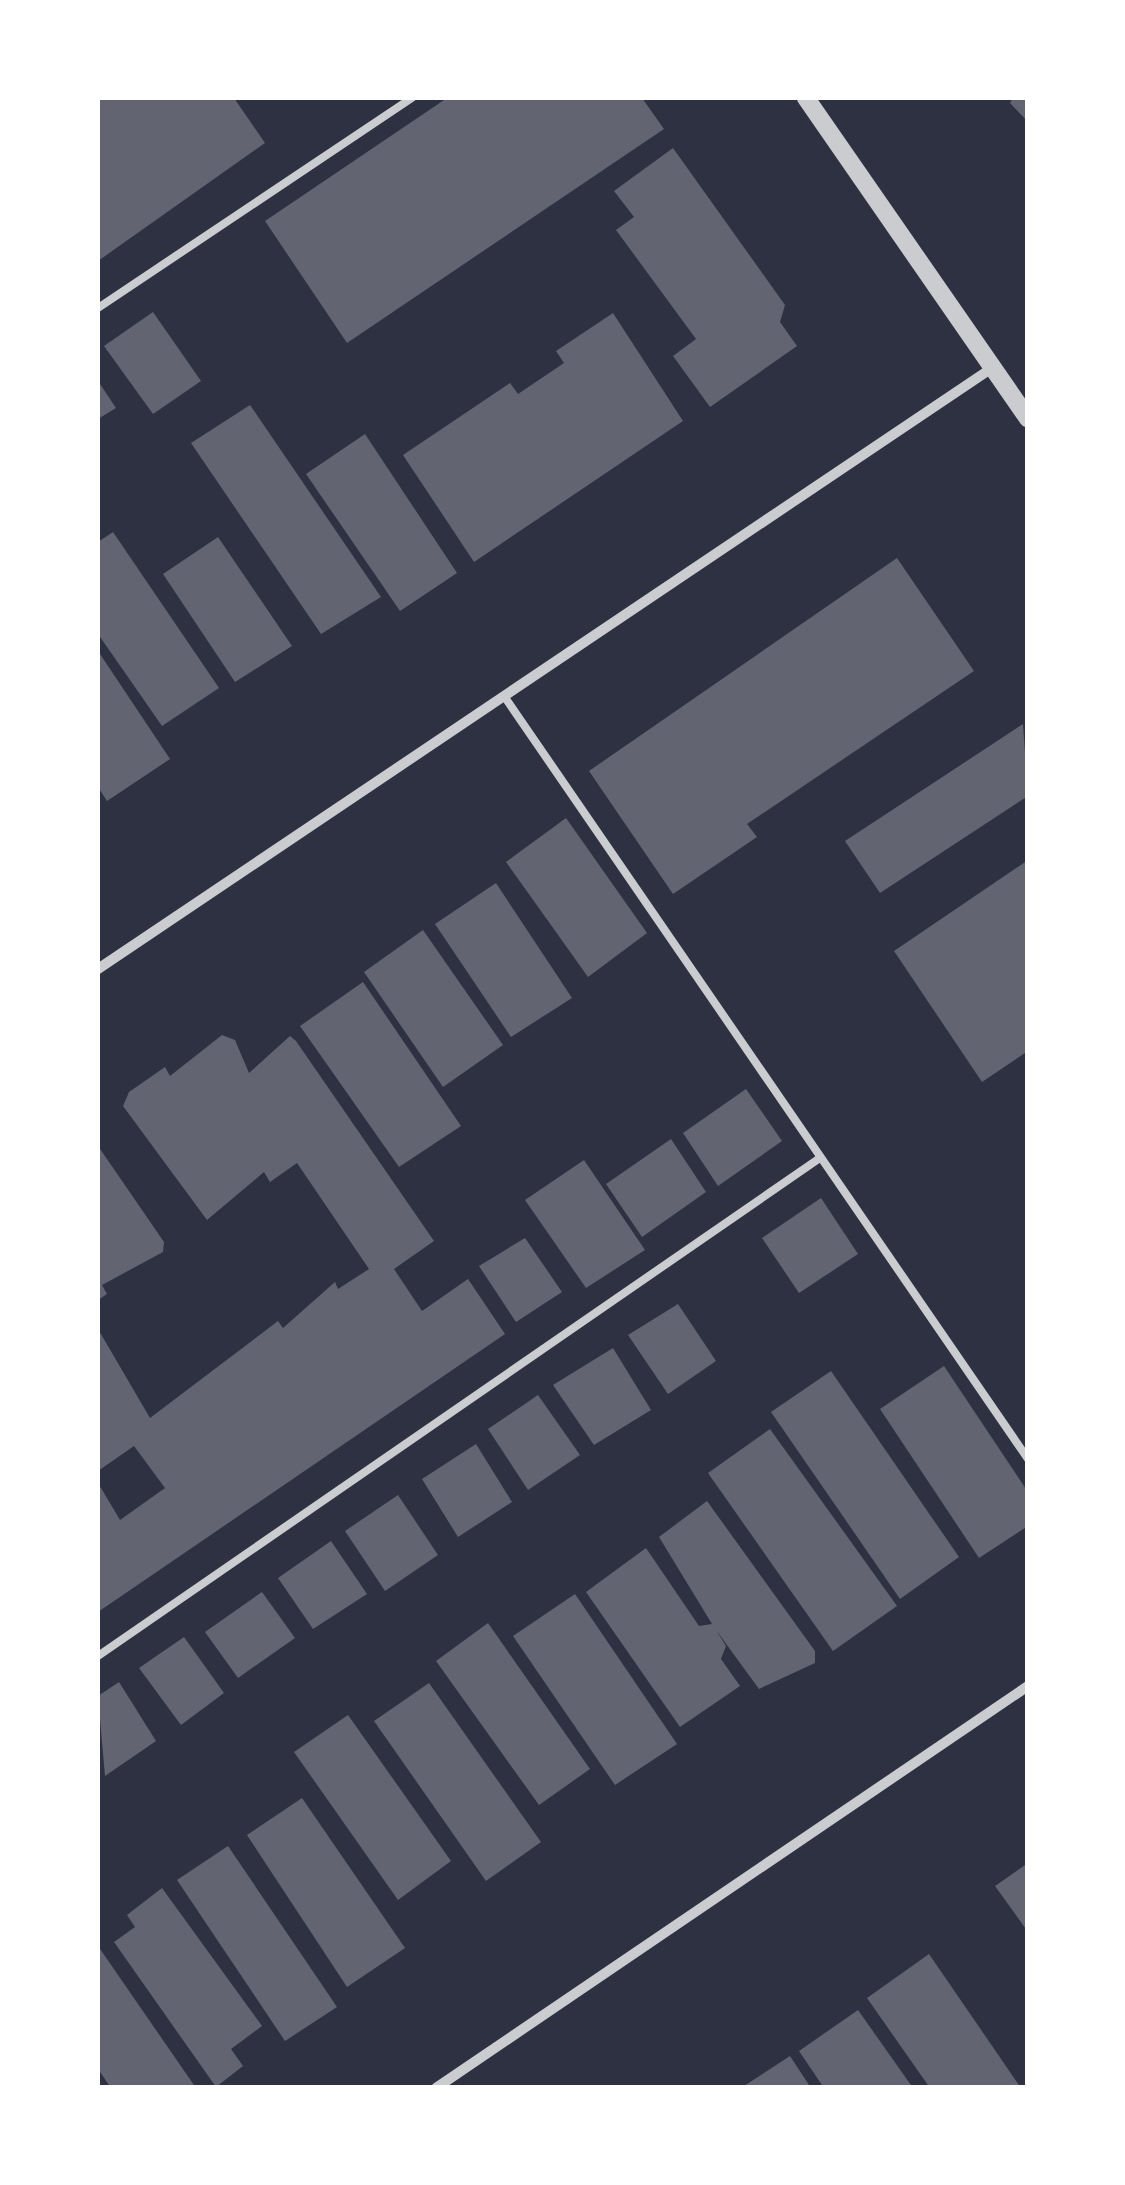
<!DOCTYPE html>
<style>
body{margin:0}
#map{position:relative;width:1125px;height:2185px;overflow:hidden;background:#2d3142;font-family:Quicksand,sans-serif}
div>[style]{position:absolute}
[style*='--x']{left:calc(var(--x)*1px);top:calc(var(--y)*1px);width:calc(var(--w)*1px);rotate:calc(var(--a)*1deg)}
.building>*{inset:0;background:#626471}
.service>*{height:8px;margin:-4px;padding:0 4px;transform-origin:4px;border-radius:4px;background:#caccd0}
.minor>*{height:10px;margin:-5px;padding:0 5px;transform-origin:5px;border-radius:5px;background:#caccd0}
.tertiary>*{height:18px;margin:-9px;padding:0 9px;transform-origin:9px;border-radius:9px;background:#caccd0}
span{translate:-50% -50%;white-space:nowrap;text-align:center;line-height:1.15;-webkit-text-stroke:9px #fff;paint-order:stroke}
.frame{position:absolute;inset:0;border:100px solid #fff;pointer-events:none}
</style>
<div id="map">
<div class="building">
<i style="clip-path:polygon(98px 98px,234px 98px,265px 143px,98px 261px)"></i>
<i style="clip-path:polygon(447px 98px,642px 98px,664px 129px,347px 343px,265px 221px)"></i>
<i style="clip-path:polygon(1013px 98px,1028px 98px,1028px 122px,1010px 103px)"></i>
<i style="clip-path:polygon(673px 148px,785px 305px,780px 322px,797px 346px,710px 407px,673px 356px,696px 339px,616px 230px,634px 217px,614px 191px)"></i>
<i style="clip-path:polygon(153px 312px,201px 381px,153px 414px,104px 346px)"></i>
<i style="clip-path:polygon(613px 313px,683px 421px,474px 562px,403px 455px,510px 383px,518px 394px,564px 363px,556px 351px)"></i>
<i style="clip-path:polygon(98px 381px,116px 408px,98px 419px)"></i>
<i style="clip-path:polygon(250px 405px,381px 597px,321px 634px,191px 443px)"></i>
<i style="clip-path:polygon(365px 434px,457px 573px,400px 611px,306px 474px)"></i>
<i style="clip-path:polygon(113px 532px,219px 688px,162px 726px,98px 634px,98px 542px)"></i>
<i style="clip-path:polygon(218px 537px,292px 646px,235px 682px,163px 574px)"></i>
<i style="clip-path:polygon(897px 558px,974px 671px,747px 824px,757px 837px,673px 894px,589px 771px)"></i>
<i style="clip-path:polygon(98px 651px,170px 759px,107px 801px,98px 787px)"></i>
<i style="clip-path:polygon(1023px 724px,1028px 796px,880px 893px,845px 841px)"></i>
<i style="clip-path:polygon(566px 818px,647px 933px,588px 977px,506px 862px)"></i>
<i style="clip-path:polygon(1028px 860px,1028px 1051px,982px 1082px,894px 951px)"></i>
<i style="clip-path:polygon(496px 883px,572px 998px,511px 1037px,435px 924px)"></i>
<i style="clip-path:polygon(423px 930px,503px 1045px,443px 1087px,364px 972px)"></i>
<i style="clip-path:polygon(363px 982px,461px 1126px,399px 1167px,300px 1026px)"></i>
<i style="clip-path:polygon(222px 1035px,235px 1040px,249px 1073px,290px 1036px,296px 1041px,434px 1241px,394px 1269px,422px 1311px,468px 1279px,505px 1334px,98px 1612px,98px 1483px,120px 1520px,165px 1488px,134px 1446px,98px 1471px,98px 1329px,150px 1418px,278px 1321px,283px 1328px,335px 1282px,338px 1289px,369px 1269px,297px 1163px,270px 1182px,264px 1172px,207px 1220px,123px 1106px,129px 1092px,165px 1067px,170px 1076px)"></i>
<i style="clip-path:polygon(746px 1089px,782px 1141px,718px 1186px,683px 1133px)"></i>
<i style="clip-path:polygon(671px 1139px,706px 1192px,642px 1237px,606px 1184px)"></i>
<i style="clip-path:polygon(98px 1146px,164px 1242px,163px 1252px,102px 1285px,107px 1294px,98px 1300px)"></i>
<i style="clip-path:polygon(584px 1160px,645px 1250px,586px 1288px,525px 1200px)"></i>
<i style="clip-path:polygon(821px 1198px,858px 1254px,799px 1293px,762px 1238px)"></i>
<i style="clip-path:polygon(525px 1238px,562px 1292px,516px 1322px,479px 1266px)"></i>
<i style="clip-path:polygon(678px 1304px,716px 1361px,668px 1394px,628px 1335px)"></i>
<i style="clip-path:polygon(613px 1348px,651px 1410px,594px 1445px,553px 1385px)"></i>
<i style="clip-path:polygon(944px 1366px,1028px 1492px,1028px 1526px,979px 1558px,880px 1409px)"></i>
<i style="clip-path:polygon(831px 1371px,959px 1557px,900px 1599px,771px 1412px)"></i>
<i style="clip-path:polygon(538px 1395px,580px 1455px,528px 1490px,488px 1429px)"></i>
<i style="clip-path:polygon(770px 1429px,897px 1606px,833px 1651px,708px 1473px)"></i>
<i style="clip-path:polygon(476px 1444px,512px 1502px,458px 1537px,422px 1479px)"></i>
<i style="clip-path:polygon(398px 1495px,438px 1555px,385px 1591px,345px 1531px)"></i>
<i style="clip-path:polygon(707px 1501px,815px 1651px,815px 1663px,759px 1689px,716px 1630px,726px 1646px,721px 1659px,740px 1686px,680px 1727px,586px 1592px,646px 1548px,699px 1626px,712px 1624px,659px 1537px)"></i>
<i style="clip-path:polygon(331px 1541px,367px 1594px,313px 1629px,278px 1578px)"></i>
<i style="clip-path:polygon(262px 1592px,295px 1638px,238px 1678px,205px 1632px)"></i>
<i style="clip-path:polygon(575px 1594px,677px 1744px,615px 1785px,513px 1636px)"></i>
<i style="clip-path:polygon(488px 1623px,590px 1769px,539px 1805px,436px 1661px)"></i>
<i style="clip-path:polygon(184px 1637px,224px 1693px,181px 1725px,139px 1668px)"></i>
<i style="clip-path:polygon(119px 1682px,156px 1741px,105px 1776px,98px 1696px)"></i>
<i style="clip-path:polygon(429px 1683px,541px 1842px,486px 1881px,374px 1721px)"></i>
<i style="clip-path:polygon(348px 1715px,451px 1861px,398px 1900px,294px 1752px)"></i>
<i style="clip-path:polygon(302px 1798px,405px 1948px,347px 1987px,247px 1835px)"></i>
<i style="clip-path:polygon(228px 1846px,337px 2007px,285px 2041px,177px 1880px)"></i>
<i style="clip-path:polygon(1028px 1863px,1028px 1932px,995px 1886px)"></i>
<i style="clip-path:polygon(162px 1888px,262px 2026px,231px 2049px,243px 2066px,216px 2087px,114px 1942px,135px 1927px,127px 1915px)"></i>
<i style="clip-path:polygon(98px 1946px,196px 2088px,111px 2088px,98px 2069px)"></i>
<i style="clip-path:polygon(929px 1954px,1021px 2088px,930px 2088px,867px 1998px)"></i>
<i style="clip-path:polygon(858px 2010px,913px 2088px,824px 2088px,799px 2051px)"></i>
<i style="clip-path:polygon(790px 2056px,811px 2088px,741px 2088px)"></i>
</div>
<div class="service">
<i style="--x:98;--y:308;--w:378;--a:-33.8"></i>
<i style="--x:504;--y:696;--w:926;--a:55.52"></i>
<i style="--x:98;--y:1656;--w:877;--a:-34.6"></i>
</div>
<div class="minor">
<i style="--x:98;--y:969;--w:1077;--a:-33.91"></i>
<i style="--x:436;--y:2088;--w:716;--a:-34.18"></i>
</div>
<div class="tertiary">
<i style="--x:806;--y:98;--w:390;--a:55.3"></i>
</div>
<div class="frame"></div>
</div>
